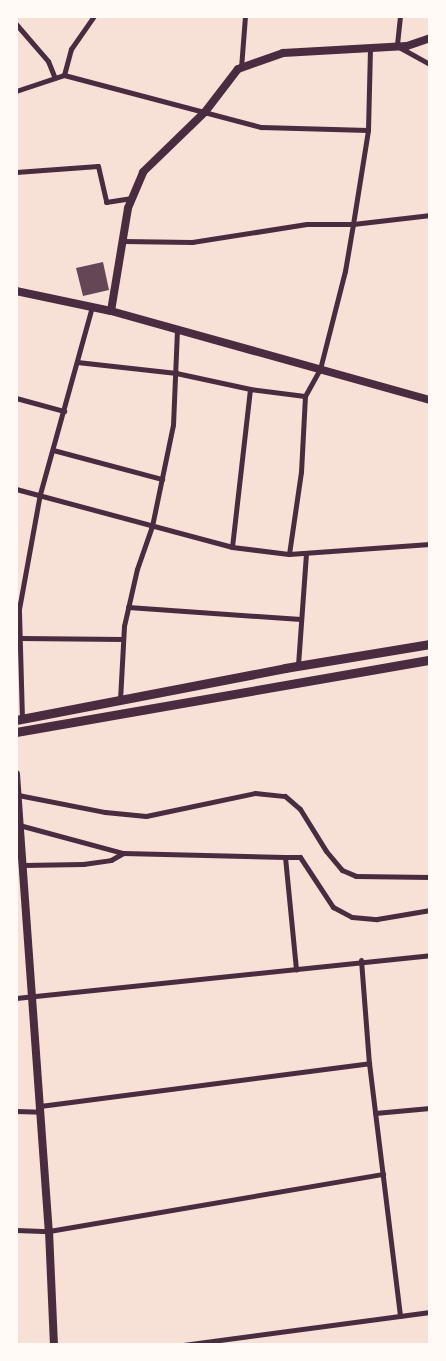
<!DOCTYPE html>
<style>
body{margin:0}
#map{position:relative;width:446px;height:1361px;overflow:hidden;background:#f7e1d7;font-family:Karla,sans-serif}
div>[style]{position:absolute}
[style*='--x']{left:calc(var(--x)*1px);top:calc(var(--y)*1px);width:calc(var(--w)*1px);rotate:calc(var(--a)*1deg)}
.building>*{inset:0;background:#644757}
.minor>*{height:5px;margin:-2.5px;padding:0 2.5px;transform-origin:2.5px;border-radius:2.5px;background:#4a2c40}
.tertiary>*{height:8px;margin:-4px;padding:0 4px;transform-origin:4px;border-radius:4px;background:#4a2c40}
.secondary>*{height:9px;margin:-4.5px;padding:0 4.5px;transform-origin:4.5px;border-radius:4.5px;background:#4a2c40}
span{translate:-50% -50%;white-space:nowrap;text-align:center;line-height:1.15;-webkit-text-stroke:4px #fffaf5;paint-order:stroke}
.frame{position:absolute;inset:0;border:18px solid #fffaf5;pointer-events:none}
</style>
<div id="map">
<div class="building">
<i style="clip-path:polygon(103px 262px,109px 290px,83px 296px,76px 268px)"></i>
</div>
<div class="minor">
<i style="--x:400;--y:16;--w:30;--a:96"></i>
<i style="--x:397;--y:46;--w:38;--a:29"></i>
<i style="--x:16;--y:24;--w:49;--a:49.1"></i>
<i style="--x:48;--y:61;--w:18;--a:68"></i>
<i style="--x:241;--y:68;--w:52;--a:-85.6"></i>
<i style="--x:64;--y:75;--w:27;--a:-75"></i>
<i style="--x:71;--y:49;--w:40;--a:-55.1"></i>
<i style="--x:16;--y:91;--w:51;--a:-18.4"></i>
<i style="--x:64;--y:75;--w:204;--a:14.8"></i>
<i style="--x:261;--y:127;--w:107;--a:1.6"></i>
<i style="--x:16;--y:172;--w:82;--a:-4.2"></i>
<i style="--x:98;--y:166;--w:37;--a:77"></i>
<i style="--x:106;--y:202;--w:26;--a:-9"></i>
<i style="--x:123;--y:241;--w:69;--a:0.8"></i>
<i style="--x:192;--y:242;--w:116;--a:-8.9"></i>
<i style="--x:307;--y:224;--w:46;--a:0"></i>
<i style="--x:353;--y:224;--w:78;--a:-6.7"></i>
<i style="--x:77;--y:362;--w:100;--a:6.3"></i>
<i style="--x:176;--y:373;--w:76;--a:12.2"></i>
<i style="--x:250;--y:389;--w:55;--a:7.3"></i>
<i style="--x:16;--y:398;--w:50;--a:15.2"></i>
<i style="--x:53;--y:450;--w:113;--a:14.9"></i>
<i style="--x:16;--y:489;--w:224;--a:15"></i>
<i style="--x:232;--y:547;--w:57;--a:7"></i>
<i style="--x:289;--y:554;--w:141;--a:-4.1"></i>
<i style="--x:232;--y:547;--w:159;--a:-83.5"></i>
<i style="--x:289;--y:554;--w:83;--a:-81.7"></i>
<i style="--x:301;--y:472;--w:76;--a:-87"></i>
<i style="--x:305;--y:396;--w:31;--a:-61"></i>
<i style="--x:320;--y:369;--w:101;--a:-75.7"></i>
<i style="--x:345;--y:271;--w:48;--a:-80.3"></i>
<i style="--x:353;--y:224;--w:95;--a:-80.9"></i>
<i style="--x:368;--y:130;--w:82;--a:-88.6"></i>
<i style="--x:128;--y:607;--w:173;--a:4"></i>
<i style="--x:20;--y:638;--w:103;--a:0.6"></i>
<i style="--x:298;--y:665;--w:112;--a:-85.9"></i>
<i style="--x:120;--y:700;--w:74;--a:-86.9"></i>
<i style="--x:124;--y:626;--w:58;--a:-77.2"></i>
<i style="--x:137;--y:569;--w:46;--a:-70.8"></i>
<i style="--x:152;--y:526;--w:103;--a:-78.3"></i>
<i style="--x:173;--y:425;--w:95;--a:-87.6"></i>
<i style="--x:22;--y:719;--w:110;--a:-91.6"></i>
<i style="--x:19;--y:609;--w:117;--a:-79.7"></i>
<i style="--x:40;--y:494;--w:195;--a:-74.5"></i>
<i style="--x:18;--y:795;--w:89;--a:11.1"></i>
<i style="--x:105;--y:812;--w:41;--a:5.6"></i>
<i style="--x:146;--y:816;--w:111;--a:-11.9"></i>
<i style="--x:255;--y:793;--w:30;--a:6"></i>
<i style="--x:285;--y:796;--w:20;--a:41"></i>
<i style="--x:300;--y:809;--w:49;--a:58.2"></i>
<i style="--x:326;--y:851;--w:25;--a:50"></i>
<i style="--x:342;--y:870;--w:15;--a:23"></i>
<i style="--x:356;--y:876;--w:74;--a:0.8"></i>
<i style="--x:19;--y:825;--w:108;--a:15.1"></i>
<i style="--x:123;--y:853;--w:162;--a:1.4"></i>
<i style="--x:285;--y:857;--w:113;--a:84.4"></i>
<i style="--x:285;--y:857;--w:15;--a:0"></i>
<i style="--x:300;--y:857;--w:60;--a:56.6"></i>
<i style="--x:333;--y:907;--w:21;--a:28"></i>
<i style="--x:352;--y:917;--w:25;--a:5"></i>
<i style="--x:377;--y:919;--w:54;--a:-9.6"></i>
<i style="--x:23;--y:865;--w:60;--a:-1"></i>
<i style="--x:83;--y:864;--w:28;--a:-8"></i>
<i style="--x:111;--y:860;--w:14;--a:-30"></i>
<i style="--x:361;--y:960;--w:103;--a:85.6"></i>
<i style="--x:369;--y:1063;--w:255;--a:83"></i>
<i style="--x:16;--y:998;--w:416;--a:-5.9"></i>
<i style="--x:40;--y:1106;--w:332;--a:-7.4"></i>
<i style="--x:16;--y:1111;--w:25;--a:2"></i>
<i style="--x:375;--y:1113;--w:55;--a:-5.2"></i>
<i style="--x:16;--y:1230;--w:33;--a:2"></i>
<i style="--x:49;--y:1231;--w:339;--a:-9.7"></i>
<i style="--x:183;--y:1345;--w:249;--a:-7.6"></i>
</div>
<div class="tertiary">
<i style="--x:16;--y:291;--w:97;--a:11.9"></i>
<i style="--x:111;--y:311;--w:331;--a:15.6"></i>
<i style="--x:111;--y:311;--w:104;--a:-80.6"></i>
<i style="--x:128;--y:208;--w:39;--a:-67"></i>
<i style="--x:143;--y:172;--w:86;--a:-44.1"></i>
<i style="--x:205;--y:112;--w:54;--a:-52.5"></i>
<i style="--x:238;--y:69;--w:48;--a:-19.6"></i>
<i style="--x:283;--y:53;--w:124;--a:-3.2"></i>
<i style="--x:407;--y:46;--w:24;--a:-19"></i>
<i style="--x:16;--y:774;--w:458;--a:85.9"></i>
<i style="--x:49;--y:1231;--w:114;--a:87.5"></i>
</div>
<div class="secondary">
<i style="--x:16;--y:720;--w:274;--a:-10.9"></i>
<i style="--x:285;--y:668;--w:147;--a:-9.4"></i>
<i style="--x:16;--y:732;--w:420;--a:-9.9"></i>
</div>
<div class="frame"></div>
</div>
